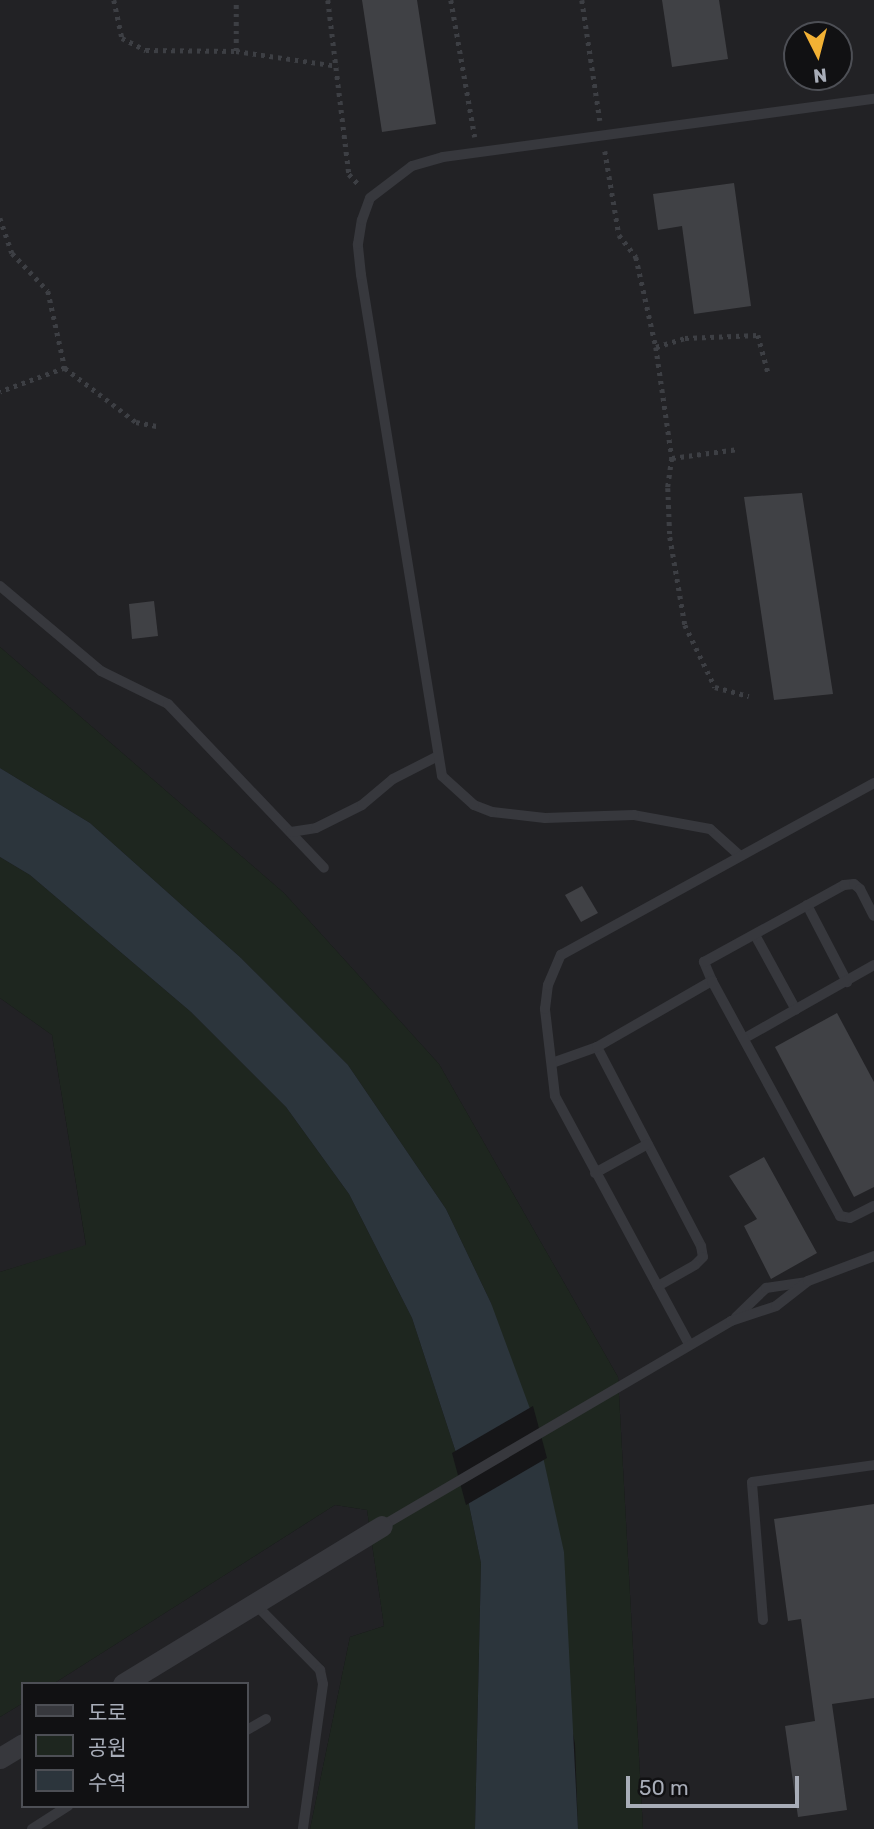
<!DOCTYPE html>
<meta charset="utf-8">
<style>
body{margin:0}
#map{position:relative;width:874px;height:1829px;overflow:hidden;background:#161618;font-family:Rubik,"Noto Sans KR",sans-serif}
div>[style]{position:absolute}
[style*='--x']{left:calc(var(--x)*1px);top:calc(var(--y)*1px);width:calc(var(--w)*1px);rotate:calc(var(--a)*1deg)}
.built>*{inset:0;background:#222225}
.green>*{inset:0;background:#1e261f}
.water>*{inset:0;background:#2c353c}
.pier>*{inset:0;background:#161618}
.building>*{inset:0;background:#404145}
.path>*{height:4.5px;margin-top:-2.25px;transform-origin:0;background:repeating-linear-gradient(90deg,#3d3f44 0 3.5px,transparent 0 8.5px)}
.lane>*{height:10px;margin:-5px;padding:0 5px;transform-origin:5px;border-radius:5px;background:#37383d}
.street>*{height:21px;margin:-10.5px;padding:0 10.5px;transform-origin:10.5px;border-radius:10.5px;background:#37383d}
span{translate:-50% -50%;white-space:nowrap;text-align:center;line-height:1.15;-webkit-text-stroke:6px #111113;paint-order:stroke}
.legend{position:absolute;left:21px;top:1682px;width:228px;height:126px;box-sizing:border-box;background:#111113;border:2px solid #4d4f55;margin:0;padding:9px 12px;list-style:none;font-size:21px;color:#a8adb8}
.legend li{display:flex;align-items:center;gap:14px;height:35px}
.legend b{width:35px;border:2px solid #4d4f55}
.north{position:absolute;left:783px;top:21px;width:70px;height:70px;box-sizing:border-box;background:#111113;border:2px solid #4d4f55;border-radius:50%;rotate:174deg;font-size:19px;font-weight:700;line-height:28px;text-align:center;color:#a8adb8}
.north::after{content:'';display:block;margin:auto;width:24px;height:32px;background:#f2b134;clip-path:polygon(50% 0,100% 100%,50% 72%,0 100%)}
.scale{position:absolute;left:626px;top:1776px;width:173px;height:32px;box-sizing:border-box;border:4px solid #a8adb8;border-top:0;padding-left:9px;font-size:21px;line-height:24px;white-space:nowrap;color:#a8adb8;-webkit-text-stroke:5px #111113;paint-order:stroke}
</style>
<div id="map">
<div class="built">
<i style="clip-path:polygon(evenodd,0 0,874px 0,874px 1829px,643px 1829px,618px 1377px,439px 1064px,284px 893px,0 647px,0 0,797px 35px,839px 35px,839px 77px,797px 77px,797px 35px)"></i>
<i style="clip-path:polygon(0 998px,52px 1035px,86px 1246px,0 1272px)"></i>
<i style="clip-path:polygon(335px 1505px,367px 1510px,384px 1626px,350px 1637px,310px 1829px,0 1829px,0 1717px,23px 1703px,23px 1806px,247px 1806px,247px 1684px,53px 1684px)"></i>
</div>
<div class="green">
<i style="clip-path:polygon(0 647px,284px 893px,439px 1064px,618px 1377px,643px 1829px,578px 1829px,575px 1744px,491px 1303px,446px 1209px,348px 1065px,241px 958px,90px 823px,0 768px)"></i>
<i style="clip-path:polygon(0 857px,30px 875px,191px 1012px,286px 1107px,349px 1194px,412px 1318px,462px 1471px,481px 1563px,475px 1829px,310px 1829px,350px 1637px,384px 1626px,367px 1510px,335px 1505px,53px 1684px,23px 1684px,23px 1703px,0 1717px,0 1272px,86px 1245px,52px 1035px,0 998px)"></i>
</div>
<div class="water">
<i style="clip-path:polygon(0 768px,90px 823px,241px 958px,348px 1065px,446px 1209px,491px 1303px,536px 1425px,564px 1552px,578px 1829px,475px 1829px,481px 1563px,462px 1471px,412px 1318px,349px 1194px,286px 1107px,191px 1012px,30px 875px,0 857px)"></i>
</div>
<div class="pier">
<i style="clip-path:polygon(533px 1406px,547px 1458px,466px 1505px,452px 1453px)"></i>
</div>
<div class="building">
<i style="clip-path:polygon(362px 0,417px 0,436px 124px,382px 132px)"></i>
<i style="clip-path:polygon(662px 0,719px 0,728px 59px,672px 67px)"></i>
<i style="clip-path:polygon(734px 183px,751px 306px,694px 314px,682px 226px,658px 230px,653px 194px)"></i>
<i style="clip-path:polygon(802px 493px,833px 694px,774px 700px,744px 497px)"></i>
<i style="clip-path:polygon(154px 601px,158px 636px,132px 639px,129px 604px)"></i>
<i style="clip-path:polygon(582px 886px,598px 913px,581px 922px,565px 895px)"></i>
<i style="clip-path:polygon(837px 1013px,874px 1082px,874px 1187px,854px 1197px,775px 1047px)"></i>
<i style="clip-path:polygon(764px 1157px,817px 1253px,771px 1279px,744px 1226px,757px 1219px,729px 1176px)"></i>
<i style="clip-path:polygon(874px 1504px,874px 1698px,832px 1704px,847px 1810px,798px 1817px,785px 1726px,815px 1721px,801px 1619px,788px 1621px,774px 1519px)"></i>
</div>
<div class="path">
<i style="--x:114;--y:0;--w:39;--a:78"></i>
<i style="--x:122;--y:38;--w:27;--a:27"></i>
<i style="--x:146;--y:50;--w:90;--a:0.6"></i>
<i style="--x:236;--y:51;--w:102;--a:8.4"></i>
<i style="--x:328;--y:0;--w:175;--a:83.1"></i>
<i style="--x:349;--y:174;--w:16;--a:47"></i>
<i style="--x:451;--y:0;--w:139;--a:80.1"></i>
<i style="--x:582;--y:0;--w:122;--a:81.5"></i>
<i style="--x:236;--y:51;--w:51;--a:-90"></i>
<i style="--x:605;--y:151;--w:85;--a:80.5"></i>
<i style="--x:619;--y:235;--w:28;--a:52"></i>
<i style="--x:636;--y:257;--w:92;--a:77.5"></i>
<i style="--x:656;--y:347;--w:112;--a:81.8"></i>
<i style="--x:672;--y:458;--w:30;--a:98"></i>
<i style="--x:668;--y:488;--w:49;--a:87.7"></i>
<i style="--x:670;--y:537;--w:89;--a:80.3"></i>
<i style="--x:685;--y:625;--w:69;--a:64.2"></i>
<i style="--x:715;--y:687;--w:35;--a:15"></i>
<i style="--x:0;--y:218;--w:37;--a:71"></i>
<i style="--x:12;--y:253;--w:52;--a:46.5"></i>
<i style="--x:48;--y:291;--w:79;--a:77.6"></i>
<i style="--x:65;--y:368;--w:69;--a:159.7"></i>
<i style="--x:656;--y:347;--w:30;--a:-17"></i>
<i style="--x:685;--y:338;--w:73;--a:-2.4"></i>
<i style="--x:758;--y:335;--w:38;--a:75"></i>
<i style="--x:65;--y:368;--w:89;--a:37.3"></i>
<i style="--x:136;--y:422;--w:21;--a:11"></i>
<i style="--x:672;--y:458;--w:67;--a:-7.8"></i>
</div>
<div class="lane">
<i style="--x:0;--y:586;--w:132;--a:40.1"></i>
<i style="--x:101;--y:671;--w:75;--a:26.2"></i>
<i style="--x:168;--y:704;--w:226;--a:46.4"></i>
<i style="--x:291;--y:832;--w:25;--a:-9"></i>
<i style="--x:316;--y:828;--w:51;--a:-26.6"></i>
<i style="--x:362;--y:805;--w:40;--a:-40"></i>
<i style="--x:393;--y:779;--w:48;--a:-27.1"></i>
<i style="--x:739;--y:855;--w:39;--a:-138"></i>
<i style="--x:710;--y:829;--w:77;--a:-169.6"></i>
<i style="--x:634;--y:815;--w:89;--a:178.1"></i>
<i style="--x:545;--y:818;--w:53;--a:-173.5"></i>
<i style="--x:492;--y:812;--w:19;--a:-159"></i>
<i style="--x:474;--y:805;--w:43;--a:-137.8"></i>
<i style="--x:442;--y:776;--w:508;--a:-99.18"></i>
<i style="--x:361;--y:275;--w:31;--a:-96"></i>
<i style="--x:358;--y:244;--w:24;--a:-81"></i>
<i style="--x:362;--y:220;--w:23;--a:-70"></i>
<i style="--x:370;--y:198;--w:53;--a:-37.3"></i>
<i style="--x:412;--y:166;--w:32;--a:-16"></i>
<i style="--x:443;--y:157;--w:435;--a:-7.7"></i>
<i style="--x:807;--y:905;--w:87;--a:62.5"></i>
<i style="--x:755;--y:935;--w:85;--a:61.3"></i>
<i style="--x:712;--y:981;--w:21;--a:-113"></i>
<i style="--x:704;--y:962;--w:160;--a:-28.8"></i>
<i style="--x:844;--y:885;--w:10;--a:-6"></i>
<i style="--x:854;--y:884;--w:8;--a:40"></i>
<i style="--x:860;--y:889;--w:30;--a:63"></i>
<i style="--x:745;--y:1038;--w:148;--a:-29.5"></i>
<i style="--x:597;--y:1047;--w:225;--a:62.4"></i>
<i style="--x:701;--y:1246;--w:11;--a:80"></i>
<i style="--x:703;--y:1257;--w:11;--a:135"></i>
<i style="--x:695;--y:1265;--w:43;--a:150.4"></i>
<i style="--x:552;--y:1063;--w:48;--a:-19.6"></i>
<i style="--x:597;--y:1047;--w:133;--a:-29.9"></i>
<i style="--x:712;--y:981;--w:268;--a:61.4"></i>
<i style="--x:840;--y:1216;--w:10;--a:11"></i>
<i style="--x:850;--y:1218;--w:27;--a:-27"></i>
<i style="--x:595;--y:1173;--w:60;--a:-28.7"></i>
<i style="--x:736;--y:1317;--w:42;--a:-44"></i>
<i style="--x:766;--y:1288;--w:40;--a:-8.5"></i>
<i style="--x:689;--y:1344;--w:282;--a:-118.4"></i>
<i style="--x:555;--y:1096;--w:88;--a:-96.6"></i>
<i style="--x:545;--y:1009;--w:24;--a:-83"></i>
<i style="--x:548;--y:985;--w:33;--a:-67"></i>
<i style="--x:561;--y:955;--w:357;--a:-28.8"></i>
<i style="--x:382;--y:1526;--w:405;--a:-30.4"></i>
<i style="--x:731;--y:1321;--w:47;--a:-18.4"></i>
<i style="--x:776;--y:1306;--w:41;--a:-38"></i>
<i style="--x:808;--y:1281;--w:71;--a:-20.7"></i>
<i style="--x:255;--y:1604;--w:93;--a:45.4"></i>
<i style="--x:320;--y:1670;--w:14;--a:78"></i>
<i style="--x:323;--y:1684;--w:146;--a:97.9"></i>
<i style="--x:763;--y:1620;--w:138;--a:-94.6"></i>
<i style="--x:752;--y:1482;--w:123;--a:-7.9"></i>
<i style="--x:247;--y:1730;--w:22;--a:-30"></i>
<i style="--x:32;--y:1829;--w:43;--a:-32.6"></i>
</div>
<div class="street">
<i style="--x:123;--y:1684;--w:303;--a:-31.4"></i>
<i style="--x:0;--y:1758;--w:27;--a:-31"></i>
</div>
<ul class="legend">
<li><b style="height:9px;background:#37383d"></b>도로</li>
<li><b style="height:19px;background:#1e261f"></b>공원</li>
<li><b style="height:19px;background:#2c353c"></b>수역</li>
</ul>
<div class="north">N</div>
<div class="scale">50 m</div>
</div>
